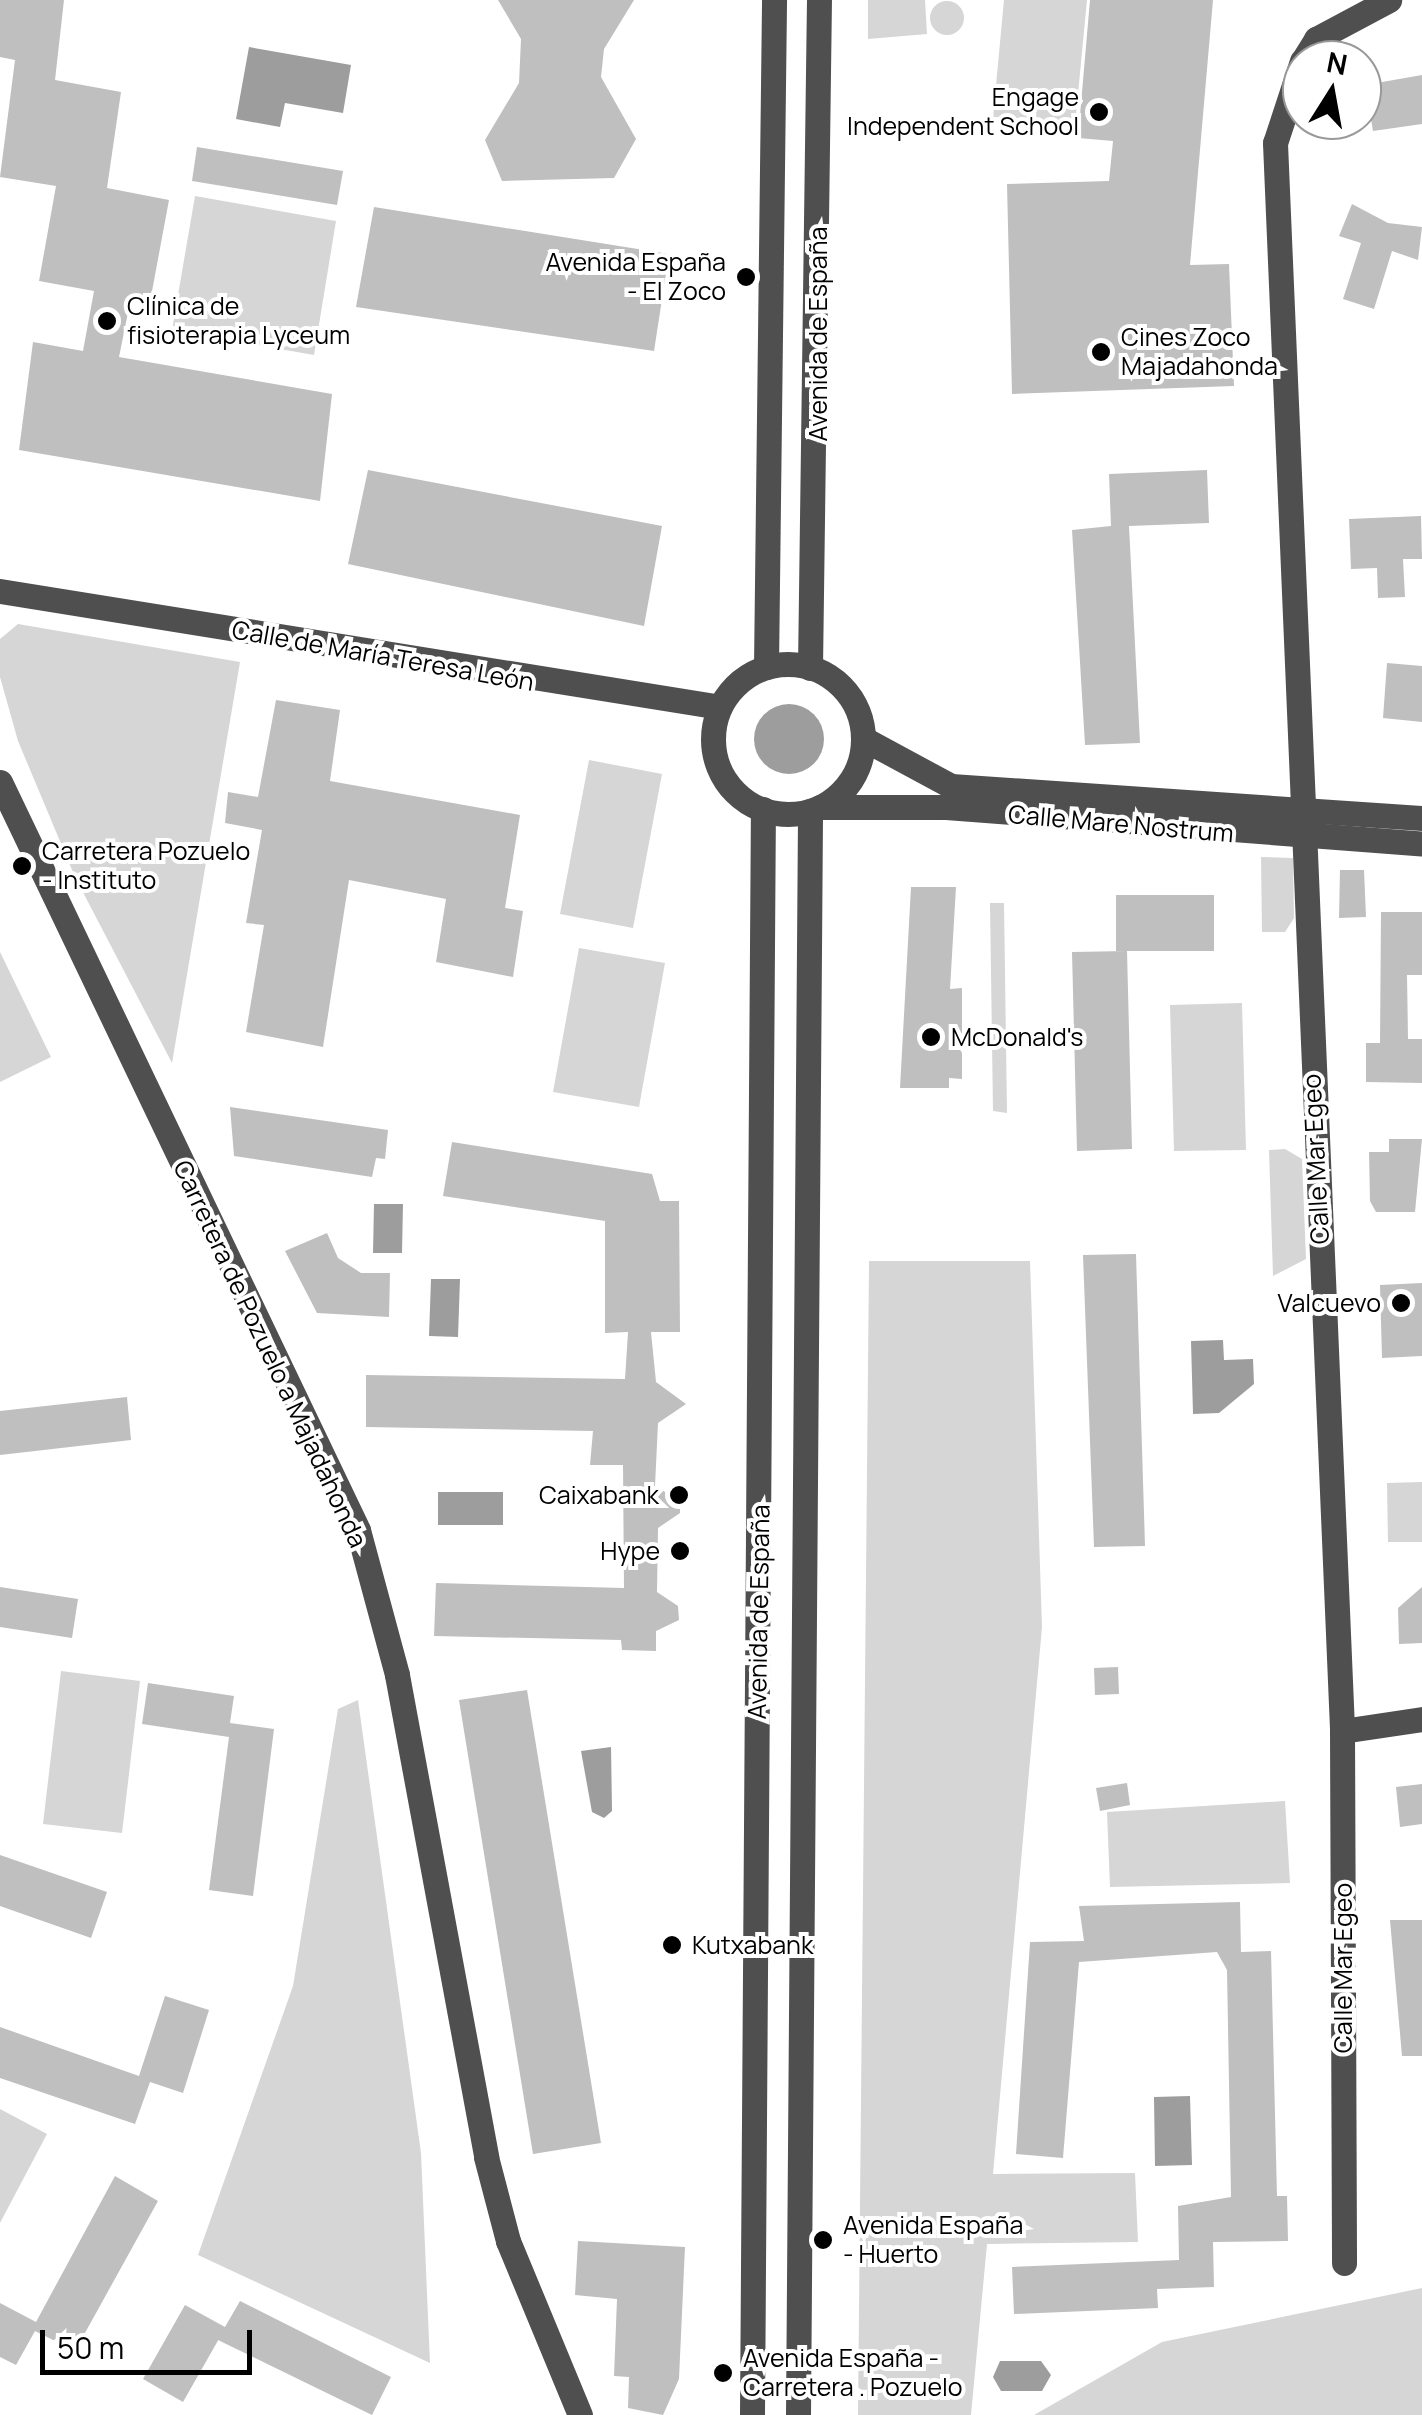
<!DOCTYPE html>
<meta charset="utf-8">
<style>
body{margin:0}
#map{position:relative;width:1422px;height:2415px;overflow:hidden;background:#fff;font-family:Manrope,sans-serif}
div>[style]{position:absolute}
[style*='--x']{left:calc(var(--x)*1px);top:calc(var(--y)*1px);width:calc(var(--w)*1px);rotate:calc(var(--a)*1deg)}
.green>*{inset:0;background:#d6d6d6}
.round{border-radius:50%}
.water>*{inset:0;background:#9d9d9d}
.building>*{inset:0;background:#bfbfbf}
.minor>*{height:25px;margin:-12.5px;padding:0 12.5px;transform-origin:12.5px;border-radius:12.5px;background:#4f4f4f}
.minor>.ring{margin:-12.5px;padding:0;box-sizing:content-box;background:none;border:25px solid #4f4f4f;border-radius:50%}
.dots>*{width:28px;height:28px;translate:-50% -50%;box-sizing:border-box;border:5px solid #fff;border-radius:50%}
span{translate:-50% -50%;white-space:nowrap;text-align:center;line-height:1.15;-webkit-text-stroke:8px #fff;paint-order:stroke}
.poi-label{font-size:25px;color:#000}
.right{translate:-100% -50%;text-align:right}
.left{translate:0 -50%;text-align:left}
.street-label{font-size:25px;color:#000}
.north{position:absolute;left:1282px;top:40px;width:100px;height:100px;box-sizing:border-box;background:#fff;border:2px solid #999;border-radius:50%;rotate:11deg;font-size:28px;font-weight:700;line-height:40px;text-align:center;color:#000}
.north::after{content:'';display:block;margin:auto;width:35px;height:45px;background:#000;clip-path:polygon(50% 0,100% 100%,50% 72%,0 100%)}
.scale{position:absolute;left:40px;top:2330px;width:212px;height:45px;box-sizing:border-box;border:5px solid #000;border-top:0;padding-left:12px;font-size:30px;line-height:35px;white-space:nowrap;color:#000;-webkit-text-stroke:8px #fff;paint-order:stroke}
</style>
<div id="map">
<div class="green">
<i style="clip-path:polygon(868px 0,925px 0,927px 34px,868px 39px)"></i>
<i style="clip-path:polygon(1004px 0,1087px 0,1075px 125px,993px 117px)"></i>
<i class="round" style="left:930px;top:1px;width:34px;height:34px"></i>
<i style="clip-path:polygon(195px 196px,336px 221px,314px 355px,172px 330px)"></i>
<i style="clip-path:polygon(18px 624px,240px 662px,172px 1063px,75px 877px,18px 741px,0 677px,0 639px)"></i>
<i style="clip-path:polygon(589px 760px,662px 774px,633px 928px,560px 914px)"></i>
<i style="clip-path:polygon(1261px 857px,1293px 858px,1294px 918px,1285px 932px,1262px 932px)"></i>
<i style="clip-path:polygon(990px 903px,1004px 903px,1007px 1113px,993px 1111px)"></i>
<i style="clip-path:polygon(579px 948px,665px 963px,639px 1107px,553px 1092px)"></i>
<i style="clip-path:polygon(0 952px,51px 1057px,0 1082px)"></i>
<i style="clip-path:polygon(1242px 1003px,1246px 1150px,1174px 1151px,1170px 1005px)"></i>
<i style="clip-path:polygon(1285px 1149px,1302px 1159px,1306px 1259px,1273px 1276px,1269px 1150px)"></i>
<i style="clip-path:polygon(869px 1261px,1030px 1261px,1042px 1627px,993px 2174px,1135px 2173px,1138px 2242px,987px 2244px,971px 2415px,858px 2415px)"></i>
<i style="clip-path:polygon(1422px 1482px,1422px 1542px,1388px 1542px,1387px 1483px)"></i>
<i style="clip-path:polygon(61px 1671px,140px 1681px,122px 1833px,43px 1824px)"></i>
<i style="clip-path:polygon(358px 1700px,421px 2153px,430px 2363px,198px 2255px,293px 1986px,338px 1709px)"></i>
<i style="clip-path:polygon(1285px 1801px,1290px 1883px,1110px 1887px,1107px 1812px)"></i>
<i style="clip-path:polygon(0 2109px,47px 2134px,0 2223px)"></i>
<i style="clip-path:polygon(1422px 2288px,1422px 2415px,1034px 2415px,1162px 2342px)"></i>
</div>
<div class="water">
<i style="clip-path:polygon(249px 47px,351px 65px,343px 113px,285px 103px,280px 127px,236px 119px)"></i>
<i class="round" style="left:754px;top:704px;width:70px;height:70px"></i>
<i style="clip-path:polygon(374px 1204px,403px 1204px,402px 1253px,373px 1253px)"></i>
<i style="clip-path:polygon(431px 1279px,460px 1279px,458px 1337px,429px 1336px)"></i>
<i style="clip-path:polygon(1223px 1340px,1224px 1360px,1253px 1359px,1254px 1384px,1219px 1413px,1193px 1414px,1191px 1341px)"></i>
<i style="clip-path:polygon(438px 1492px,503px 1492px,503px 1525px,438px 1525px)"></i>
<i style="clip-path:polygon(611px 1747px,612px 1811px,604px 1818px,592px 1812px,581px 1751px)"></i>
<i style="clip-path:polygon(1190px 2096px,1192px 2165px,1155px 2166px,1154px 2097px)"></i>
<i style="clip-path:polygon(1000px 2361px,1041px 2361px,1051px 2375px,1042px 2391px,1001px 2391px,993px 2377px)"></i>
</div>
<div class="building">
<i style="clip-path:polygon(0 0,64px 0,55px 80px,121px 92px,107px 188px,169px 200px,150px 302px,131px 298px,119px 357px,332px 394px,320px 501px,19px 450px,33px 342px,83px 351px,94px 291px,39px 281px,56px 186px,0 177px,15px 60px,0 57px)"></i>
<i style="clip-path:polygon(498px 0,634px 0,604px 49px,601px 77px,636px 139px,614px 178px,502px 181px,485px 140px,519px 83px,521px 39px)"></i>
<i style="clip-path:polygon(1090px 0,1213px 0,1190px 265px,1229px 264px,1234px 386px,1012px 394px,1007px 184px,1109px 181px,1113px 141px,1078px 138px)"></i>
<i style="clip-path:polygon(1422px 75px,1422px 124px,1373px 131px,1365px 85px)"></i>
<i style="clip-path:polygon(197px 147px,343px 171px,337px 205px,192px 181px)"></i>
<i style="clip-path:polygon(1352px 204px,1388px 223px,1422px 227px,1418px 260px,1392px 251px,1374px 309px,1343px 299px,1361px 243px,1339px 236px)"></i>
<i style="clip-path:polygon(374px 207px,669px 254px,654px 351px,356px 307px)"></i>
<i style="clip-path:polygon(368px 470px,662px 526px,644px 626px,348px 564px)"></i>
<i style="clip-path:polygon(1207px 470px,1209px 523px,1129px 526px,1140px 743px,1085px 745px,1072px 530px,1111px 526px,1109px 474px)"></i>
<i style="clip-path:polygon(1421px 516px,1422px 559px,1403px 559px,1405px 597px,1378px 598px,1377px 568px,1351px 569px,1349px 519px)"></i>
<i style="clip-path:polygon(1387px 663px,1422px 666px,1422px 722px,1383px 718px)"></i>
<i style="clip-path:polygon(276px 700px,340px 710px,330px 781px,520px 815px,505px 908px,523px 911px,513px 977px,436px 962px,446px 899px,349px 880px,323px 1047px,246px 1032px,264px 925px,246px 923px,262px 830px,225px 823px,228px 792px,258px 797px)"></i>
<i style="clip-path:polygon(1340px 870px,1364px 870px,1366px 917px,1339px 918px)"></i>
<i style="clip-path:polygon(911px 887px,956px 887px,950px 989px,962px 988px,962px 1079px,949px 1078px,949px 1088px,900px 1088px)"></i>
<i style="clip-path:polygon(1116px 895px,1214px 895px,1214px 951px,1116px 951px)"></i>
<i style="clip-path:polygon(1381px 912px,1422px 912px,1422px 975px,1407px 975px,1408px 1039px,1422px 1039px,1422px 1083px,1366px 1082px,1366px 1043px,1380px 1043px)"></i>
<i style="clip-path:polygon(1127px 951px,1132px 1149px,1077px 1151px,1072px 952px)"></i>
<i style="clip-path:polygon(230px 1107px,388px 1130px,385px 1159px,376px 1158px,372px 1177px,234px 1156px)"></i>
<i style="clip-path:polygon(1389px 1139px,1422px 1139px,1415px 1212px,1376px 1212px,1370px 1201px,1369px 1152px,1389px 1152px)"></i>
<i style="clip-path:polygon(452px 1142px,652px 1174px,660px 1201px,679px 1201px,680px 1332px,651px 1332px,656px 1382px,686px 1404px,658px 1423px,655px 1486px,680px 1501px,680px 1513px,658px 1528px,657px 1592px,678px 1606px,679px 1620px,656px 1631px,656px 1651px,622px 1650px,621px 1640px,434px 1636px,436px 1583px,624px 1588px,623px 1465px,590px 1465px,593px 1431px,366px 1427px,366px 1375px,625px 1379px,628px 1332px,605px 1333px,605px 1221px,443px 1196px)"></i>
<i style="clip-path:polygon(327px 1233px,338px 1258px,361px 1273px,390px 1273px,389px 1317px,317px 1313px,285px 1251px)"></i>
<i style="clip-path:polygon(1136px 1254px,1145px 1546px,1094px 1547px,1083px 1255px)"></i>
<i style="clip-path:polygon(1422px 1283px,1422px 1356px,1382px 1358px,1380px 1285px)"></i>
<i style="clip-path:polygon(127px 1397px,131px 1440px,0 1455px,0 1411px)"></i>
<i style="clip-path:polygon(0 1587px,78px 1599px,72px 1638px,0 1627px)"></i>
<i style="clip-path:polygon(1422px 1587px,1422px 1643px,1399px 1644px,1398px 1608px)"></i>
<i style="clip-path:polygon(1118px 1667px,1119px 1694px,1095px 1695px,1094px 1668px)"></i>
<i style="clip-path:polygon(148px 1683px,234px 1696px,230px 1723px,274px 1729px,253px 1896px,209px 1890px,229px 1737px,142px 1724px)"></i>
<i style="clip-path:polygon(527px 1690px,601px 2143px,533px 2154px,459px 1700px)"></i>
<i style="clip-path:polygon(1127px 1783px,1130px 1805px,1100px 1811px,1096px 1788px)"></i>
<i style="clip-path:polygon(1422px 1784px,1422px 1824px,1400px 1827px,1396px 1787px)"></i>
<i style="clip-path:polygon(0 1855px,107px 1892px,91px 1938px,0 1906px)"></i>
<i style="clip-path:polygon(1240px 1902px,1241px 1952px,1271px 1951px,1277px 2196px,1287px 2196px,1288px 2241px,1213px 2242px,1214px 2287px,1157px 2289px,1158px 2308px,1014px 2314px,1012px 2267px,1179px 2260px,1178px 2206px,1231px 2197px,1227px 1970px,1217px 1952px,1079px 1962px,1063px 2158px,1016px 2154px,1030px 1942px,1084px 1941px,1079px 1906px)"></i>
<i style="clip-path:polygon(1390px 1920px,1422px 1920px,1422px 2056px,1402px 2056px)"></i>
<i style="clip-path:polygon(165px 1996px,209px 2010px,183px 2093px,150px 2082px,135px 2124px,0 2078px,0 2027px,139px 2076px)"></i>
<i style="clip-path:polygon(115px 2176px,158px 2201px,75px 2351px,35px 2331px,16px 2365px,0 2357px,0 2303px,36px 2322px)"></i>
<i style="clip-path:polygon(578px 2241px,685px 2247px,679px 2379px,663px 2415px,628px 2408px,629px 2377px,614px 2376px,617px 2299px,575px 2295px)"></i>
<i style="clip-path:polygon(240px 2301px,391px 2377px,372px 2415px,218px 2340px,224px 2330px,183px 2402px,143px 2379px,185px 2305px,225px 2327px)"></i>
</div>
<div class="minor">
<i style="--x:1303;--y:60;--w:25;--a:-58"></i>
<i style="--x:1316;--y:39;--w:83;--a:-28.1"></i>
<i style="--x:1302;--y:61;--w:86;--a:108.2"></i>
<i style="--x:1275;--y:143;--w:1589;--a:87.58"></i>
<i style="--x:1342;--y:1731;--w:532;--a:89.78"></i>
<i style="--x:0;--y:591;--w:729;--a:9.15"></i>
<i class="ring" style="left:713px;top:664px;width:125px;height:125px"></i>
<i style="--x:766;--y:667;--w:667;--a:-89.31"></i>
<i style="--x:810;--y:668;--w:668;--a:-89.23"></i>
<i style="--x:864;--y:739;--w:99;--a:28.4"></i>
<i style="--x:951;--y:786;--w:472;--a:3.9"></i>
<i style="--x:0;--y:782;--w:829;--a:64.42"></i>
<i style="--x:358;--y:1530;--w:150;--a:74.9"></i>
<i style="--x:397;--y:1675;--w:490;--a:79.5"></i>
<i style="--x:486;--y:2157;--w:87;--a:75.3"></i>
<i style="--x:508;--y:2241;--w:188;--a:67.5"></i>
<i style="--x:820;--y:807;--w:126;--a:0"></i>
<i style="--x:946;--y:807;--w:477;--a:4.4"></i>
<i style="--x:1342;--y:1731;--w:81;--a:-8.5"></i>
<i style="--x:752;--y:2415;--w:1606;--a:-89.61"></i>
<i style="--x:798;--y:2415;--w:1604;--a:-89.57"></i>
</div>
<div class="dots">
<i style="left:1099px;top:112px;background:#000"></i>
<i style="left:746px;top:277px;background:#000"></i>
<i style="left:107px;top:321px;background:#000"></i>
<i style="left:1101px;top:352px;background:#000"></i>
<i style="left:22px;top:866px;background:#000"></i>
<i style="left:931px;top:1037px;background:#000"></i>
<i style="left:1401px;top:1303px;background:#000"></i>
<i style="left:679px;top:1495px;background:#000"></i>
<i style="left:680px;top:1551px;background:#000"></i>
<i style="left:672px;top:1945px;background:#000"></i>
<i style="left:823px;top:2240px;background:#000"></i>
<i style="left:723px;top:2373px;background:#000"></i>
</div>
<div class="poi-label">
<span class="right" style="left:1079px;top:112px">Engage<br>Independent School</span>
<span class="right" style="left:726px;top:277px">Avenida España<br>- El Zoco</span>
<span class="left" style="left:127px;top:321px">Clínica de<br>fisioterapia Lyceum</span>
<span class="left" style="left:1121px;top:352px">Cines Zoco<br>Majadahonda</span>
<span class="left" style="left:42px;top:866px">Carretera Pozuelo<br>- Instituto</span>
<span class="left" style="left:951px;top:1037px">McDonald's</span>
<span class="right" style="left:1381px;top:1303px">Valcuevo</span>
<span class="right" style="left:659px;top:1495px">Caixabank</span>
<span class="right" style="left:660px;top:1551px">Hype</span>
<span class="left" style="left:692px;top:1945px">Kutxabank</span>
<span class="left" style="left:843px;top:2240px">Avenida España<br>- Huerto</span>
<span class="left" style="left:743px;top:2373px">Avenida España -<br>Carretera . Pozuelo</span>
</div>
<div class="street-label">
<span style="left:818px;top:334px;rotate:-90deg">Avenida de España</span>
<span style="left:383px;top:656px;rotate:10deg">Calle de María Teresa León</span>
<span style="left:1121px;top:824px;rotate:5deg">Calle Mare Nostrum</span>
<span style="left:1316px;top:1159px;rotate:-93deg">Calle Mar Egeo</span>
<span style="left:270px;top:1354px;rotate:65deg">Carretera de Pozuelo a Majadahonda</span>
<span style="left:759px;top:1612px;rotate:-89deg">Avenida de España</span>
<span style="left:1343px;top:1968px;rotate:-90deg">Calle Mar Egeo</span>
</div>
<div class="north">N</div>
<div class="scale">50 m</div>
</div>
